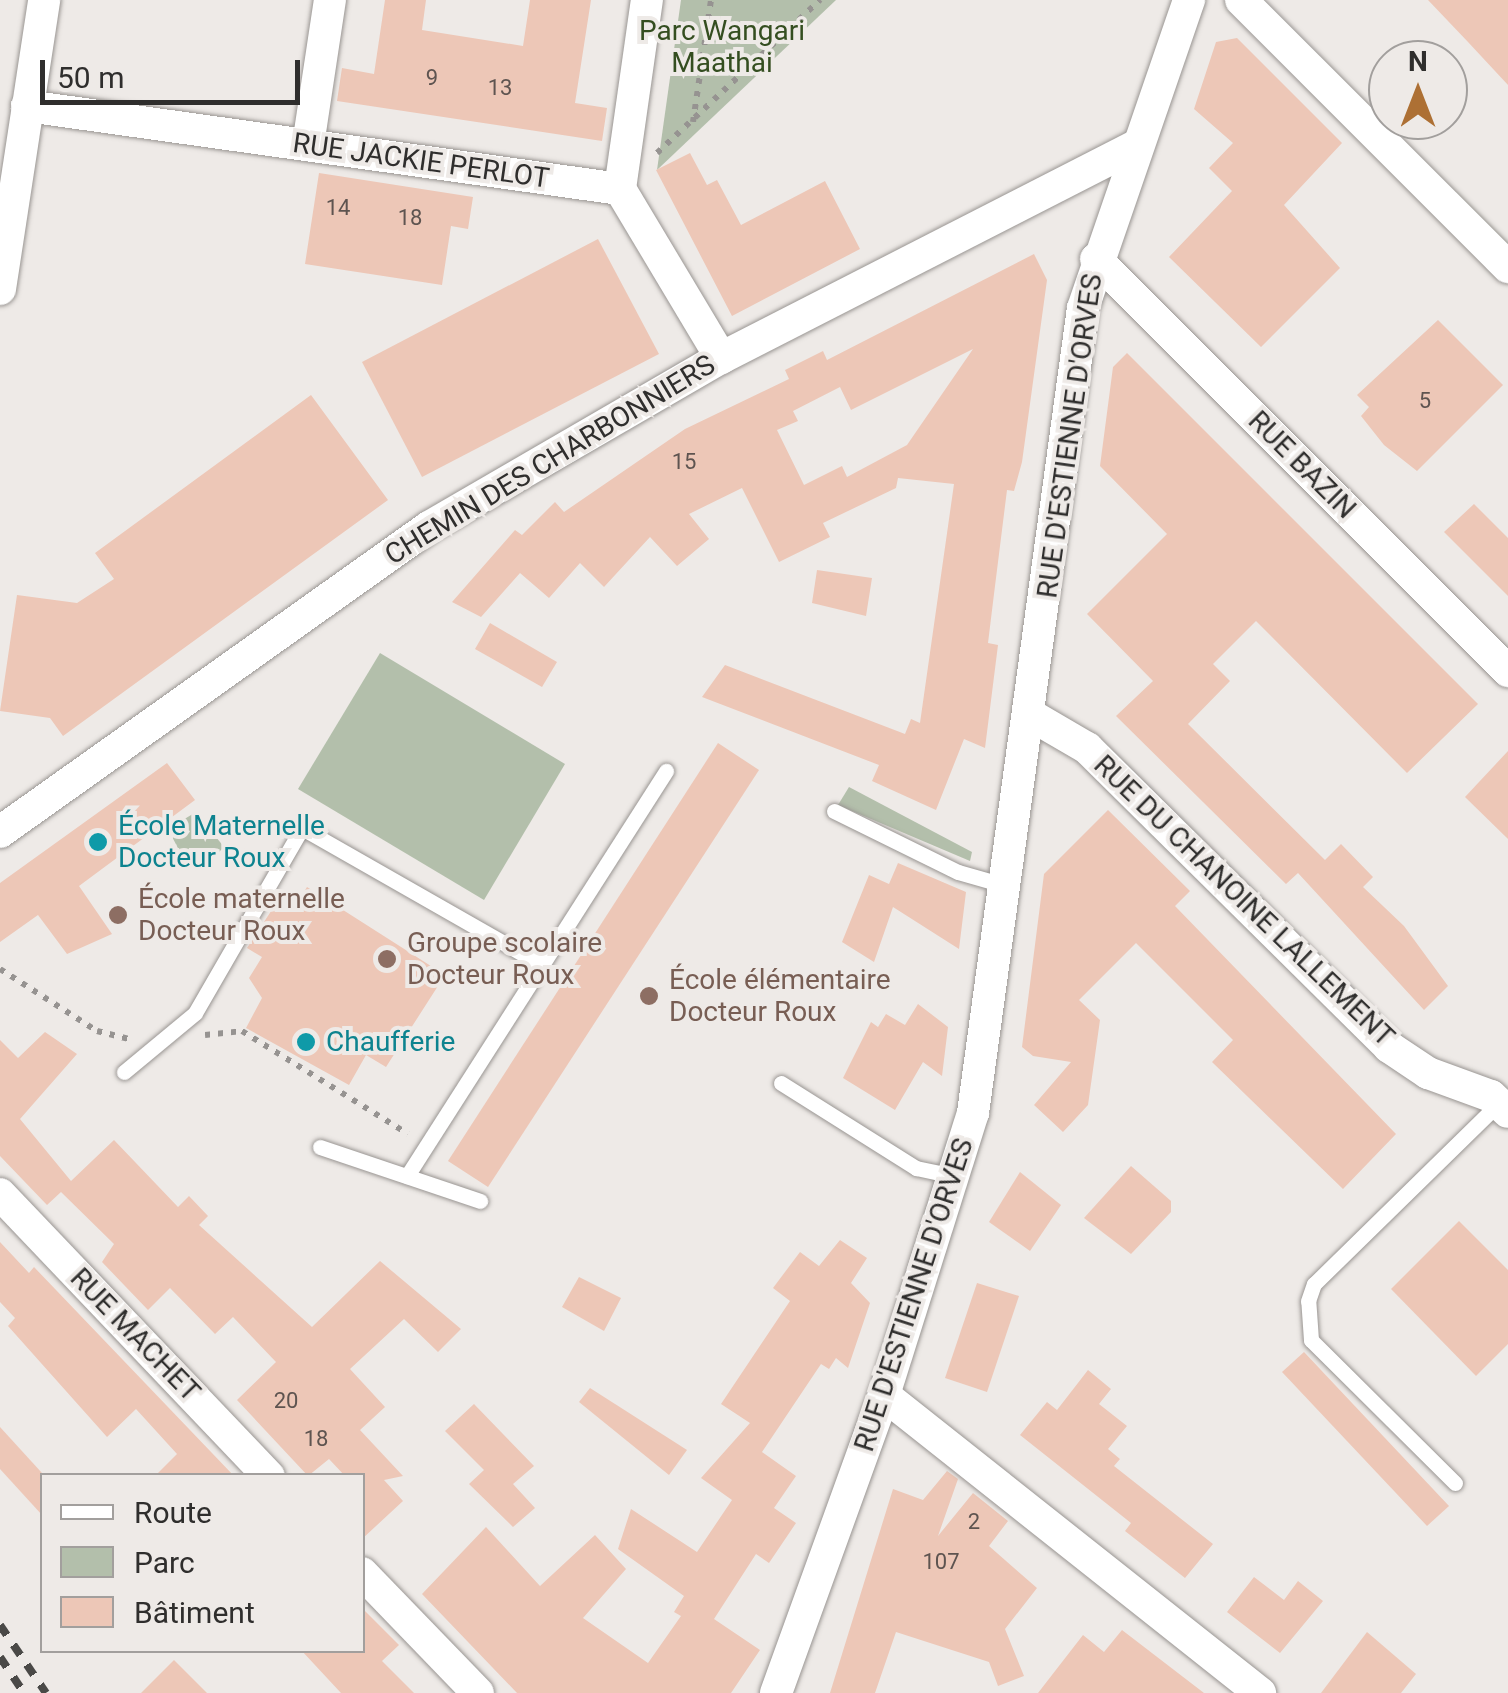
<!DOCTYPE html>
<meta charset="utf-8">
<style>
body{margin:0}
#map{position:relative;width:1508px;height:1693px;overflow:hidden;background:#eeeae7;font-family:Roboto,sans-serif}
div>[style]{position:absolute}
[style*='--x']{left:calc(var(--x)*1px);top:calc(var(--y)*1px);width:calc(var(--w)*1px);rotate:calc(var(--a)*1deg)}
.green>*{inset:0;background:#b3bfab}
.building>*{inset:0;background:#edc7b7}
.path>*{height:6px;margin-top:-3px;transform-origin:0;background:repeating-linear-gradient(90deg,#969391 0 5px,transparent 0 13px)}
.roads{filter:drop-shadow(0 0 2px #999592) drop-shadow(0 0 2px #999592)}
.lane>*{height:15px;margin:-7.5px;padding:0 7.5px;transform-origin:7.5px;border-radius:7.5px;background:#fff}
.street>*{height:32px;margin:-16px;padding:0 16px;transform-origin:16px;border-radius:16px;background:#fff}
.rail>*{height:8px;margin-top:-4px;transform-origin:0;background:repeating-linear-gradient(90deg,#4a4947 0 12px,transparent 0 24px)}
.dots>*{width:28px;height:28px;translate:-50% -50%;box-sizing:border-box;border:5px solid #eeeae7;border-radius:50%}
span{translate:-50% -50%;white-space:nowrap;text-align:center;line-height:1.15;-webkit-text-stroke:8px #eeeae7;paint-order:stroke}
.number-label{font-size:22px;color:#5e5450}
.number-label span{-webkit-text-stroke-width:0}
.park-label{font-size:28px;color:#344e20}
.street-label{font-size:28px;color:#2f2e2d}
.culture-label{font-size:28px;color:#0d838f}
.left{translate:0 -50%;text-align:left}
.education-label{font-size:28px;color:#785e54}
.legend{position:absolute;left:40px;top:1473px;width:325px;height:180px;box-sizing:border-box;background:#eeeae7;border:2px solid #a29f9d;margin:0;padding:12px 18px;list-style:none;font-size:30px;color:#2f2e2d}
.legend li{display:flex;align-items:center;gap:20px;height:50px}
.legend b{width:50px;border:2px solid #a29f9d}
.north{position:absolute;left:1368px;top:40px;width:100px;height:100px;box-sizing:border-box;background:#eeeae7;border:2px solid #a29f9d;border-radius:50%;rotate:0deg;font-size:28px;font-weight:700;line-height:40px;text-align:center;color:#2f2e2d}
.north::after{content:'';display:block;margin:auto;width:35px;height:45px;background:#ad7034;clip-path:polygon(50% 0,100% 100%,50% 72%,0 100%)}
.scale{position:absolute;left:40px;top:60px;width:260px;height:45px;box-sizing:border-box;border:5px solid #2f2e2d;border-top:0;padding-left:12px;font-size:30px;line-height:35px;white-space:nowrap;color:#2f2e2d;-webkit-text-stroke:8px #eeeae7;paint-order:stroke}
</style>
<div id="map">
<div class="green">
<i style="clip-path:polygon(681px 0,836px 0,657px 170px)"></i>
<i style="clip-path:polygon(380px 653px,565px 764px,484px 900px,298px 789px)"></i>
<i style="clip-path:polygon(849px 787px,972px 852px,970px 861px,838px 805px)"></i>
<i style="clip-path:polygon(196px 812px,224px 847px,208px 863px,180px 852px,168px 829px)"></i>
</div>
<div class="building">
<i style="clip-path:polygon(385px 0,426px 0,422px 30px,523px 46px,530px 0,591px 0,575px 103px,607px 108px,602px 141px,337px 101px,342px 68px,374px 74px)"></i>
<i style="clip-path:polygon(1428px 0,1508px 0,1508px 85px,1468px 42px)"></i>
<i style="clip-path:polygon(1237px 38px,1342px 143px,1284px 205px,1340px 268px,1261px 347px,1169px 257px,1232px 191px,1209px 168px,1233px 143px,1194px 109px,1216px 42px)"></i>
<i style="clip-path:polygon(690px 153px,707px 185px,717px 180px,741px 225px,825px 181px,860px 249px,732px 316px,656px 170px)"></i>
<i style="clip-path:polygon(319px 173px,473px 197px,468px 229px,451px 226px,442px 285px,305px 264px)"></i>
<i style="clip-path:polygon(598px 239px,659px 354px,422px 477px,362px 362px)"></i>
<i style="clip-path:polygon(evenodd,1034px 254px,1047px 280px,1022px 462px,1014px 491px,1007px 490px,994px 594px,988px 643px,998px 645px,985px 748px,964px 739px,936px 810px,872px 781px,879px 765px,702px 697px,725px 665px,905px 734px,911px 719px,920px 723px,954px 484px,898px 478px,896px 488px,823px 523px,830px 537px,779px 562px,742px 488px,689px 514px,709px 539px,677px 566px,650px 537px,604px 587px,580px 563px,549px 598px,520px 573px,481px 617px,452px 602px,515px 530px,522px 535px,555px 502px,564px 512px,685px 429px,789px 379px,785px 370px,823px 351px,827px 360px,1034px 254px,973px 349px,907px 445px,847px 477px,842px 466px,804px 485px,777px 430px,798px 421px,793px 411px,840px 387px,851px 410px,973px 349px)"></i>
<i style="clip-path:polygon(1438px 320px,1503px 385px,1417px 471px,1384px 445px,1361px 416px,1369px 407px,1357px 395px)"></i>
<i style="clip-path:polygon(1127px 353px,1478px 704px,1407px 773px,1256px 621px,1213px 664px,1230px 681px,1188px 724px,1325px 860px,1341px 844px,1373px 877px,1363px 887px,1404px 926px,1448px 986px,1424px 1010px,1298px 873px,1286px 884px,1116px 716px,1153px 681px,1087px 614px,1167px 534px,1100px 466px,1113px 367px)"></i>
<i style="clip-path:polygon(311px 395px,388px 500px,63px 736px,50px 718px,0 711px,17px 595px,77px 603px,114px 579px,95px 553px)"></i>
<i style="clip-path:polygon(1474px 504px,1508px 538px,1508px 596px,1444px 532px)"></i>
<i style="clip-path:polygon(817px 570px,872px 578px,866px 616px,812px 603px)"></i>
<i style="clip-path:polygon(490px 623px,557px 662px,542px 687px,475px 649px)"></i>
<i style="clip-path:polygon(718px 743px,759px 770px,488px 1187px,448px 1161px)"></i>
<i style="clip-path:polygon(1508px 751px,1508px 839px,1465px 797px)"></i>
<i style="clip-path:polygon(167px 763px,195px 800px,79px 886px,112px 934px,67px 954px,38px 915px,0 942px,0 883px)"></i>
<i style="clip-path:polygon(1108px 810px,1190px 891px,1175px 906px,1396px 1134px,1343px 1189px,1212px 1062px,1233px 1040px,1136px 943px,1079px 1000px,1100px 1020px,1088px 1105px,1063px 1132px,1034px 1105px,1071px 1062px,1033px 1056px,1022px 1047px,1044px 874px)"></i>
<i style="clip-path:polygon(898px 863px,966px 892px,959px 949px,893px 907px,874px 962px,842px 942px,869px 875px,889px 884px)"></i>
<i style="clip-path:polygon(307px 887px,445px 975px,386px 1067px,366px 1055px,349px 1085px,246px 1028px,262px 998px,249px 978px,262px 957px,247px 948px,279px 899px,294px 908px)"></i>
<i style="clip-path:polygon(918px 1004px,948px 1027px,942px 1076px,923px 1062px,895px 1110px,843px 1078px,871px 1022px,878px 1027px,886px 1014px,905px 1025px)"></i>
<i style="clip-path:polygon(45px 1032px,77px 1054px,20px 1119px,71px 1181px,114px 1140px,178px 1207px,189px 1196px,208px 1216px,199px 1225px,312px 1327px,380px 1261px,461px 1329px,438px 1352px,404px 1319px,350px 1369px,385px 1407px,360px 1430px,403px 1476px,384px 1480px,403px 1501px,362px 1539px,362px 1476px,345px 1476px,329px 1459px,308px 1476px,237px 1400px,276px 1362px,233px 1317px,215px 1334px,170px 1288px,148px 1310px,102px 1262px,114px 1244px,61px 1192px,47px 1205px,0 1156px,0 1040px,18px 1058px)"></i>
<i style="clip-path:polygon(1131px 1166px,1171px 1201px,1171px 1212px,1131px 1254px,1084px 1218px)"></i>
<i style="clip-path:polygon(1020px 1172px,1061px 1205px,1030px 1251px,989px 1222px)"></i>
<i style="clip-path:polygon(1459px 1221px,1508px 1270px,1508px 1344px,1476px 1376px,1391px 1289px)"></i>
<i style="clip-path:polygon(840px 1240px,867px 1258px,851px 1283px,870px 1303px,848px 1368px,836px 1358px,829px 1369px,821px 1364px,762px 1452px,796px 1476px,774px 1508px,796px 1523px,769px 1563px,756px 1554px,714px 1619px,760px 1650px,731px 1693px,517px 1693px,422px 1594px,486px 1527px,540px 1586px,595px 1535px,626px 1569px,583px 1618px,648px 1663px,681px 1616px,674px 1612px,684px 1596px,618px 1549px,631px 1509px,697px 1552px,732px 1500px,701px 1478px,750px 1423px,721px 1404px,790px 1301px,773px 1288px,800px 1252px,819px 1266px)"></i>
<i style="clip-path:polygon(0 1242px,29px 1273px,34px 1267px,234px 1476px,155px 1476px,177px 1454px,136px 1409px,107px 1437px,8px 1326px,15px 1318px,0 1302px)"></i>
<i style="clip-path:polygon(579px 1277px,621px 1298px,604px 1331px,562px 1307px)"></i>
<i style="clip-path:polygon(977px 1283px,1019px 1296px,987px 1392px,945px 1378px)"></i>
<i style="clip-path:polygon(1304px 1352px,1449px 1506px,1427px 1526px,1282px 1372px)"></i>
<i style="clip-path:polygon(1088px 1370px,1111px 1389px,1099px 1404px,1127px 1426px,1108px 1449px,1120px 1459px,1114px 1466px,1213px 1544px,1185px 1578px,1125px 1531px,1131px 1523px,1020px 1435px,1047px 1402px,1057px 1410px)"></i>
<i style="clip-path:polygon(590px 1388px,687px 1450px,669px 1475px,579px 1402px)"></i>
<i style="clip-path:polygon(474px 1404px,534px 1466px,513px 1484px,535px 1508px,513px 1527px,469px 1484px,484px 1470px,445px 1431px)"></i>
<i style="clip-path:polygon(0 1427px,42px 1473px,42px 1515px,0 1469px)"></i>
<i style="clip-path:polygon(947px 1471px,958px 1479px,938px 1536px,973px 1493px,1008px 1521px,989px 1546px,1037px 1588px,1005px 1629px,1024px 1676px,998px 1686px,989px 1662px,896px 1632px,875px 1693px,830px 1693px,893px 1489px,923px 1500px)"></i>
<i style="clip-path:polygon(1254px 1577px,1284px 1600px,1298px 1581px,1323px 1601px,1280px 1653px,1227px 1612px)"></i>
<i style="clip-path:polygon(362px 1608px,399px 1645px,382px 1661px,414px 1693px,341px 1693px,301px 1650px,362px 1650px)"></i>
<i style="clip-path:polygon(1122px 1630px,1204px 1693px,1038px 1693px,1083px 1635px,1104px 1652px)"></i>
<i style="clip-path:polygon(1367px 1632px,1416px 1674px,1401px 1693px,1321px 1693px)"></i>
<i style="clip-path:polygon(174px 1660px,207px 1693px,141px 1693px)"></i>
</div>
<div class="path">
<i style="--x:693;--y:122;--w:123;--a:-81.6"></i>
<i style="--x:657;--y:153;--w:224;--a:-43.2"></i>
<i style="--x:0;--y:969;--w:115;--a:32.6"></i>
<i style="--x:97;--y:1031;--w:32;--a:14"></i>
<i style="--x:205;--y:1035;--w:37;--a:-6"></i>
<i style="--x:242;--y:1031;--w:195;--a:31.8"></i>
</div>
<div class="roads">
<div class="lane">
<i style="--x:834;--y:811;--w:138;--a:26.2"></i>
<i style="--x:958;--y:872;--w:51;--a:15.9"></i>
<i style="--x:124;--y:1072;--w:92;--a:-39.7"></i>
<i style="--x:195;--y:1013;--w:214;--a:-60"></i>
<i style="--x:302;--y:828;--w:273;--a:29.7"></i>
<i style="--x:781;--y:1083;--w:160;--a:32.2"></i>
<i style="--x:916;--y:1168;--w:38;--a:12"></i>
<i style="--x:320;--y:1147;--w:169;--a:18.6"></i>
<i style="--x:407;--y:1176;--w:481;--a:-57.4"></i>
<i style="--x:1455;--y:1483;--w:203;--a:-135.2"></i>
<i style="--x:1311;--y:1340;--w:39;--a:-94"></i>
<i style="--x:1308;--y:1301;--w:18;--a:-71"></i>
<i style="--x:1314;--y:1284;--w:259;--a:-44.4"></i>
</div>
<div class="street">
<i style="--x:1241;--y:0;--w:378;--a:45"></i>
<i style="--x:27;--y:106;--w:599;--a:7.97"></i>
<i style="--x:308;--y:145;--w:147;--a:-81.4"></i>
<i style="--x:620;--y:189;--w:197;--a:59.1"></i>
<i style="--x:620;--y:189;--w:191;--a:-81.9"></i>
<i style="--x:1096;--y:259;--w:583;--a:45"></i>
<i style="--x:0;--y:289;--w:292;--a:-81.3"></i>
<i style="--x:1032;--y:716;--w:64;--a:30.2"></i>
<i style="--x:1087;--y:748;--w:425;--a:44.7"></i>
<i style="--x:1389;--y:1047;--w:47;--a:33.7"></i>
<i style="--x:1428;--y:1073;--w:67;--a:20.1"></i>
<i style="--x:1491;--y:1096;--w:23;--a:43"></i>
<i style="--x:0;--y:832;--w:526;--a:-35.41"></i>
<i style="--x:429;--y:527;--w:337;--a:-30.1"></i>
<i style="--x:721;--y:358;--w:465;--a:-27.1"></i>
<i style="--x:0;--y:1194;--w:390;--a:46.4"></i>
<i style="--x:884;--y:1395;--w:480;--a:38.4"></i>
<i style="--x:362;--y:1573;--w:167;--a:46"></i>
<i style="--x:776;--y:1693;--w:317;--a:-70.1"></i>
<i style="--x:884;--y:1395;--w:296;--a:-72.5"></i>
<i style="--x:973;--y:1113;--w:812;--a:-82.22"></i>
<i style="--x:1083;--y:308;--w:326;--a:-71"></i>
</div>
</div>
<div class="rail">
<i style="--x:0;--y:1625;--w:82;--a:55.9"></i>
<i style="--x:0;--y:1657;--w:43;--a:56.3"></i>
</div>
<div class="dots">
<i style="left:98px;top:842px;background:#0f9aa8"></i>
<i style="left:118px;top:915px;background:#8d6e63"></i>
<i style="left:387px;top:959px;background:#8d6e63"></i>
<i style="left:649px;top:996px;background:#8d6e63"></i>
<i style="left:306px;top:1042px;background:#0f9aa8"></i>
</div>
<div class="number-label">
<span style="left:432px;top:78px">9</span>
<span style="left:500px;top:88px">13</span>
<span style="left:338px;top:208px">14</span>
<span style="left:410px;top:218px">18</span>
<span style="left:1425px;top:401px">5</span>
<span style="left:684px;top:462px">15</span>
<span style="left:286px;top:1401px">20</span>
<span style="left:316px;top:1439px">18</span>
<span style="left:974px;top:1522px">2</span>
<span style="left:941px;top:1562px">107</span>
</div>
<div class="park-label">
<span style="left:722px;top:47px">Parc Wangari<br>Maathai</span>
</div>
<div class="street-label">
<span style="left:421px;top:161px;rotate:8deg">RUE JACKIE PERLOT</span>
<span style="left:1070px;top:436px;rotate:-82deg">RUE D'ESTIENNE D'ORVES</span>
<span style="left:550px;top:460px;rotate:-31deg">CHEMIN DES CHARBONNIERS</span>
<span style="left:1302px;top:465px;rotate:45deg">RUE BAZIN</span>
<span style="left:1244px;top:901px;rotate:44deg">RUE DU CHANOINE LALLEMENT</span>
<span style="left:914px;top:1295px;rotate:-72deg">RUE D'ESTIENNE D'ORVES</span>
<span style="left:135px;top:1335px;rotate:46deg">RUE MACHET</span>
</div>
<div class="culture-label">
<span class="left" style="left:118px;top:842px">École Maternelle<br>Docteur Roux</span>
<span class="left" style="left:326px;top:1042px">Chaufferie</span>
</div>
<div class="education-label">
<span class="left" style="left:138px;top:915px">École maternelle<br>Docteur Roux</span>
<span class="left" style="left:407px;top:959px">Groupe scolaire<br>Docteur Roux</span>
<span class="left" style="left:669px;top:996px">École élémentaire<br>Docteur Roux</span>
</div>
<ul class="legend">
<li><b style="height:12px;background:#fff"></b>Route</li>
<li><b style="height:28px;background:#b3bfab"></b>Parc</li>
<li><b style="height:28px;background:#edc7b7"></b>Bâtiment</li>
</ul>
<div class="north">N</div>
<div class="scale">50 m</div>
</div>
